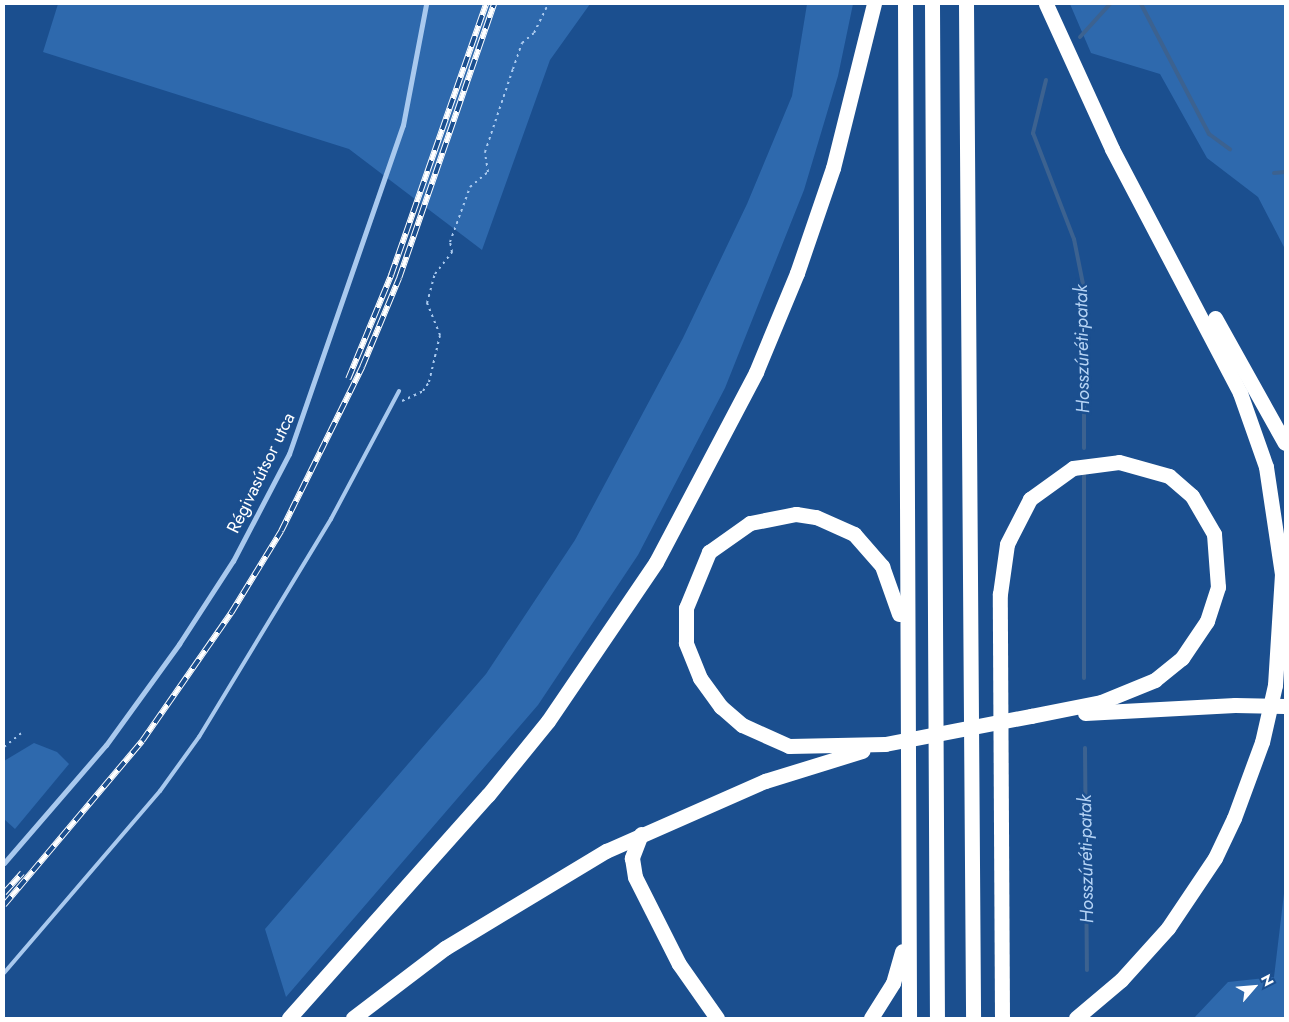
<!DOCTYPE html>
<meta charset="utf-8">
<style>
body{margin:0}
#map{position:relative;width:1289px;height:1022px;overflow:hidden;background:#1b4f8f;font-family:Jost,sans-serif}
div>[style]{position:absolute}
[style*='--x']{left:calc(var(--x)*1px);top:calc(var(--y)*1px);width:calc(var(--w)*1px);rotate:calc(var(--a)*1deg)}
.green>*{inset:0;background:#2e69ad}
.stream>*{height:4px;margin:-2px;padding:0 2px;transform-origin:2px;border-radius:2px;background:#3c6290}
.path>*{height:2px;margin-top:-1px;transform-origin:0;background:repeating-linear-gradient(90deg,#a9c9ee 0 2.5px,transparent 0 6.5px)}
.lane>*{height:4px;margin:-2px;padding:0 2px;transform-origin:2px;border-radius:2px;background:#a9c9ee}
.street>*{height:5px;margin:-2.5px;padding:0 2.5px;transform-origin:2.5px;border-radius:2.5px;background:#a9c9ee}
.highway>*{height:15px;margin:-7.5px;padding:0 7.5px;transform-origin:7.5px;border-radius:7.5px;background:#fff}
.rail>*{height:5.5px;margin-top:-2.75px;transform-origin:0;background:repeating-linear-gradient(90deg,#1b4f8f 0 11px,#fff 0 22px);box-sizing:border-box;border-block:1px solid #fff}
.highway-bridge>*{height:15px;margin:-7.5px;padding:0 7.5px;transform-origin:7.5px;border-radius:7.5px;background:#fff}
span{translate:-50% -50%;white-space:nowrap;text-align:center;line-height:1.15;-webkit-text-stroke:5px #1b4f8f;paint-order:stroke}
.street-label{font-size:18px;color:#fff}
.water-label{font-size:19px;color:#b5d3f5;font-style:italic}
.frame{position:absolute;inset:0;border:5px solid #fff;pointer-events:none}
.north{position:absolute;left:1229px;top:962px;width:50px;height:50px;-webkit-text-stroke:4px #1b4f8f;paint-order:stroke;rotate:63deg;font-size:14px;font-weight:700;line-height:20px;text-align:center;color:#fff}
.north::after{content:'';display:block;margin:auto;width:18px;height:22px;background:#fff;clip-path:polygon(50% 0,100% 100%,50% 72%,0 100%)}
</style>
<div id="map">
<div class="green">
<i style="clip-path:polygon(58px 4px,590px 4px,550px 60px,482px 250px,349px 149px,43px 52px)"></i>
<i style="clip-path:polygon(807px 4px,853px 4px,838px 76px,804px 190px,725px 388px,638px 555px,538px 705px,286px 997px,265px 929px,486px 674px,575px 540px,683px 338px,747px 204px,792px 96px)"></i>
<i style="clip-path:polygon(1070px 4px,1285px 4px,1285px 249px,1258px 197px,1207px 158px,1160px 74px,1091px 53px)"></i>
<i style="clip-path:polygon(34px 743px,57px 752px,69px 764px,15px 829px,4px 819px,4px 761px)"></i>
<i style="clip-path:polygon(1285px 885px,1285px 1018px,1194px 1018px,1228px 982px,1274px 977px)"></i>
</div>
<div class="stream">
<i style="--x:1141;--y:4;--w:147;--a:62.4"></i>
<i style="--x:1209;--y:134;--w:26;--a:36"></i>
<i style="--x:1080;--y:37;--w:45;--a:-47.7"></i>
<i style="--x:1046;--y:80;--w:55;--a:103.8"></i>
<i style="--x:1033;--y:133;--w:114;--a:68.9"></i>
<i style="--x:1074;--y:239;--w:51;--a:78.7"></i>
<i style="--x:1084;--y:289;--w:159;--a:90"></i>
<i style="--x:1274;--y:173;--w:11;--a:-5"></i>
<i style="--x:1084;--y:678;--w:206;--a:-90"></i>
<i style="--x:1085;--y:748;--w:222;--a:89.5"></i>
</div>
<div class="path">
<i style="--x:402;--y:401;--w:23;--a:-25"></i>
<i style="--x:423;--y:391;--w:11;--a:-56"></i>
<i style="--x:429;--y:382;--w:48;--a:-76.8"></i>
<i style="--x:440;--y:335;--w:35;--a:-112"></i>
<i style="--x:427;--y:303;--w:30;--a:-75"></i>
<i style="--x:435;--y:274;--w:28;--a:-52"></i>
<i style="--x:452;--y:252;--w:10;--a:-101"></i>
<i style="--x:450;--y:242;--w:59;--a:-70"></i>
<i style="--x:470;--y:187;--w:23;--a:-40"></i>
<i style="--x:488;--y:172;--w:20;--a:-99"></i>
<i style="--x:485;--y:152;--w:88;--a:-71.4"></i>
<i style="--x:513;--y:69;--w:28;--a:-71"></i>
<i style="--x:522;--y:43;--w:16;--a:-40"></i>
<i style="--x:534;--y:33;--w:32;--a:-64"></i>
<i style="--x:4;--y:747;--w:22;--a:-39"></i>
</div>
<div class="lane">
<i style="--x:4;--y:973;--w:240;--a:-49.4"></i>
<i style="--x:160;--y:791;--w:67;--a:-54.2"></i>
<i style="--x:199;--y:737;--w:255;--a:-58.8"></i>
<i style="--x:331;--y:519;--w:145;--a:-62"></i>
</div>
<div class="street">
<i style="--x:4;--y:863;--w:156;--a:-49.2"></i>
<i style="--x:106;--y:745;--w:125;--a:-54.1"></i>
<i style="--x:179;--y:644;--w:99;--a:-57"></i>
<i style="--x:233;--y:561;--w:121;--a:-62.4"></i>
<i style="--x:289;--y:454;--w:348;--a:-70.9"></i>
<i style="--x:403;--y:125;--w:123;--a:-79.2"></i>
</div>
<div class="highway">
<i style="--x:905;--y:4;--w:1014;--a:89.77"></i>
<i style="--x:932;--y:4;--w:1014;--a:89.72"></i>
<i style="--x:966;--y:4;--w:1014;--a:89.6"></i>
<i style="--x:1046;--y:4;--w:159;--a:65.5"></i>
<i style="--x:1112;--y:149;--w:276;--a:62.3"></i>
<i style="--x:1240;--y:393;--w:78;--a:70.6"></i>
<i style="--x:1266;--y:467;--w:108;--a:81.5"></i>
<i style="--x:1282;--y:574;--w:111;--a:93.6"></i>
<i style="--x:1275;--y:685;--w:58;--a:102.8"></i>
<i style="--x:1262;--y:742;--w:81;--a:110.2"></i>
<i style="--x:1234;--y:818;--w:44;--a:115.4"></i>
<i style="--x:1215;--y:858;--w:84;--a:123.9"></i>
<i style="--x:1168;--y:928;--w:70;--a:132.1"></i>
<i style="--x:1121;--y:980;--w:59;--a:139.8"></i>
<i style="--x:1215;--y:318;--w:143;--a:60.8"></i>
<i style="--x:1085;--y:713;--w:150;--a:-3.1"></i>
<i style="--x:885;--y:744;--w:96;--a:178.8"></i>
<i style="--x:789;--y:746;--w:51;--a:-155.9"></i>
<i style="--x:742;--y:725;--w:28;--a:-139"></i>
<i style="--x:721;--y:707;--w:36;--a:-126"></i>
<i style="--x:700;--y:678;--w:38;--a:-112"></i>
<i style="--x:686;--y:643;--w:35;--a:-90"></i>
<i style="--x:686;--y:608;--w:61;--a:-67.7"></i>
<i style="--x:709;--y:552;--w:50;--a:-35.3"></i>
<i style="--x:750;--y:523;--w:47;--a:-11.1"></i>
<i style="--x:796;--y:514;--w:20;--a:9"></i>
<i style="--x:816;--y:517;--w:42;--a:24.1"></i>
<i style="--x:854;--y:534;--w:43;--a:48.8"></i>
<i style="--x:882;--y:566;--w:51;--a:70.5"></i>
<i style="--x:641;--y:834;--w:26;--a:111"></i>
<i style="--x:632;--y:858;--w:19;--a:81"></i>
<i style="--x:635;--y:877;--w:97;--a:63.2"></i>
<i style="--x:679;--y:964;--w:66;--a:54.9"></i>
<i style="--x:289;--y:1018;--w:299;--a:-48.3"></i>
<i style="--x:488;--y:795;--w:95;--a:-51"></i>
<i style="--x:548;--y:721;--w:192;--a:-55.8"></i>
<i style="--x:656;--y:562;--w:215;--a:-62.2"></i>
<i style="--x:756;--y:372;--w:107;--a:-67.5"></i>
<i style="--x:797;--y:273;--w:111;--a:-71.1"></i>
<i style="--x:833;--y:168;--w:169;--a:-76"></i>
<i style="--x:353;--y:1018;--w:116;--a:-37.3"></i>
<i style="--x:445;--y:948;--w:188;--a:-31.1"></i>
<i style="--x:606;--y:851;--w:174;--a:-23.8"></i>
<i style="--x:765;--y:781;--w:102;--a:-17.2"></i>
<i style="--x:871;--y:1018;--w:41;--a:-57.8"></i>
<i style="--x:893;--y:983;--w:33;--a:-74"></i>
<i style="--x:1002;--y:1018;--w:424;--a:-90.3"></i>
<i style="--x:1000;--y:594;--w:50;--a:-82"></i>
<i style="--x:1007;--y:544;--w:51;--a:-62.9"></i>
<i style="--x:1030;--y:499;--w:53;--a:-35.8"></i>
<i style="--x:1073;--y:468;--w:46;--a:-7.4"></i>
<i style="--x:1119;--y:462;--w:52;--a:15.6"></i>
<i style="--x:1169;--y:476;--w:30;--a:41"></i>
<i style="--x:1192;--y:496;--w:44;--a:59.9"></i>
<i style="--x:1214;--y:534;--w:53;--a:85.7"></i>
<i style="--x:1218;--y:587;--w:36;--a:108"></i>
<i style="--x:1207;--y:621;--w:45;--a:124"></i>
<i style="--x:1182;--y:658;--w:35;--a:141"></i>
<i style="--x:1155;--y:680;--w:58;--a:157.8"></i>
<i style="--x:1101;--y:702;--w:71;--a:168.7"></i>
</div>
<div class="rail">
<i style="--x:348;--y:379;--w:113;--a:-67.5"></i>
<i style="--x:391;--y:275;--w:287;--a:-70.7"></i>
<i style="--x:4;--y:893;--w:27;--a:-48"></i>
<i style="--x:4;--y:905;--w:214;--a:-49.9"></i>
<i style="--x:142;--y:741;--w:156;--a:-55.2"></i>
<i style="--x:231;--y:613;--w:96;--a:-58.6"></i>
<i style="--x:281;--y:531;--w:183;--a:-63.7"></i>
<i style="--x:362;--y:367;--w:96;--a:-67.4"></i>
<i style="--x:399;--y:278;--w:290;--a:-70.9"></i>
</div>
<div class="highway-bridge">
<i style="--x:1235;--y:705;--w:50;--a:1.1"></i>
<i style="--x:885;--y:744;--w:149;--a:-10.9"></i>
</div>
<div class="street-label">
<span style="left:261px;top:473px;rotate:-64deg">Régivasútsor utca</span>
</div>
<div class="water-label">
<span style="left:1082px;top:349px;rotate:-91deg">Hosszúréti-patak</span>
<span style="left:1086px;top:859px;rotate:-91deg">Hosszúréti-patak</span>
</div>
<div class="frame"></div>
<div class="north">N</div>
</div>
